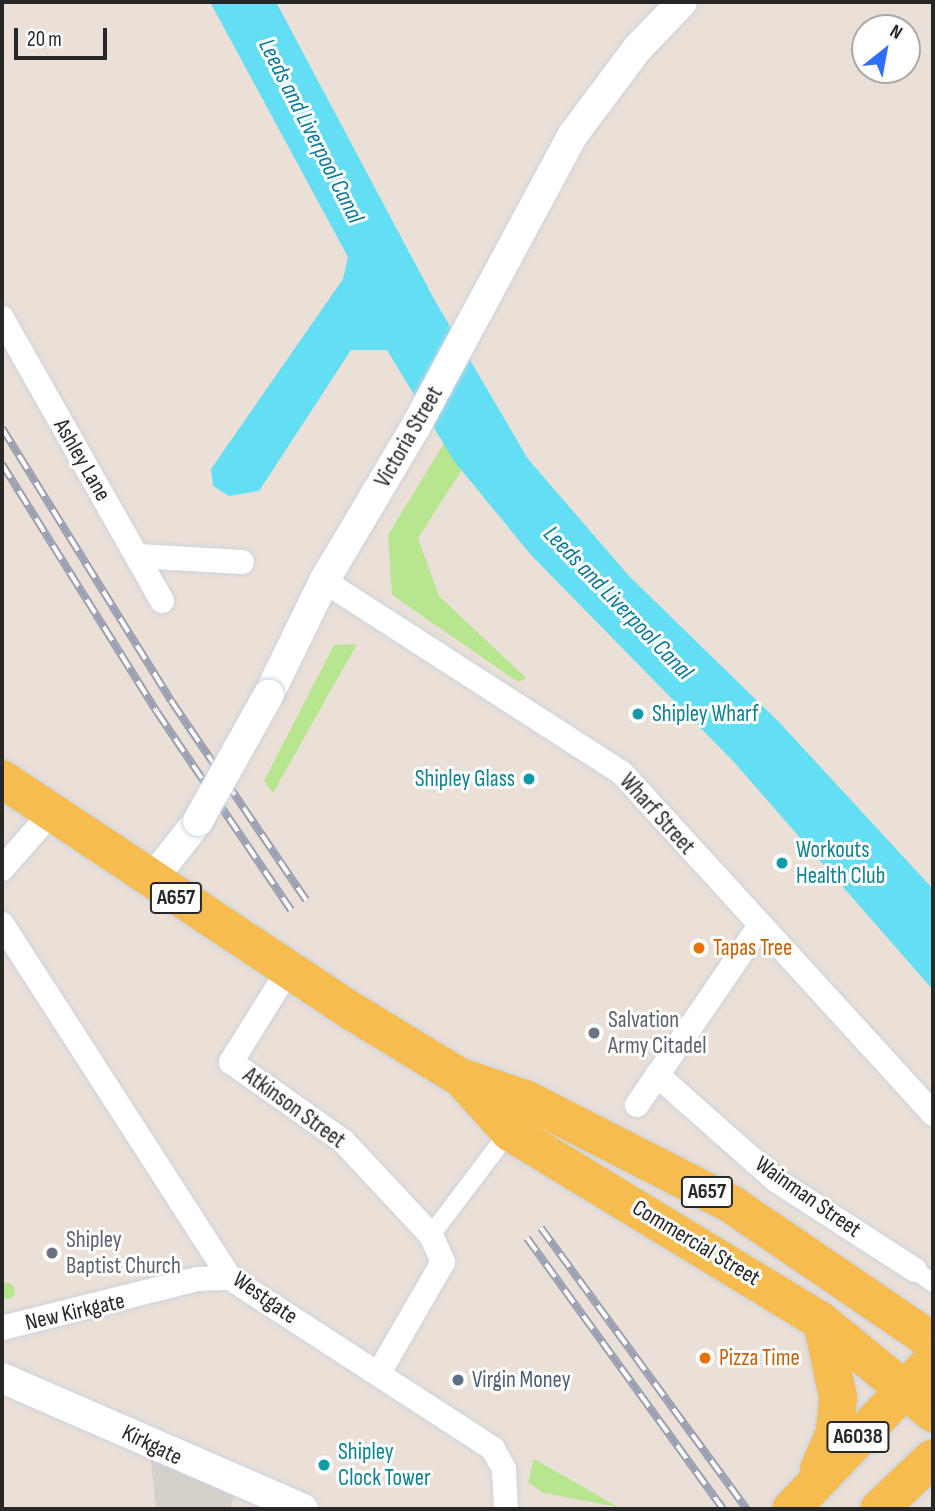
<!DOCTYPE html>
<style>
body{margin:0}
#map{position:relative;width:935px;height:1511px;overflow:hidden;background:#ebe0d7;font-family:"Sofia Sans Condensed",sans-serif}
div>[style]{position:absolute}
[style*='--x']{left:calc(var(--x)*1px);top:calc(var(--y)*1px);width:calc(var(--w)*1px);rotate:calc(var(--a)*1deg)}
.green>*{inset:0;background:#b7e590}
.round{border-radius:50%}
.plaza>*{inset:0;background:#d6d0ca}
.water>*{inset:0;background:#63def3}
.roads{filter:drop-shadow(0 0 2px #ccd3e1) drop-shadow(0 0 2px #ccd3e1)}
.pedestrian>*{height:18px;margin:-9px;padding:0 9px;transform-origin:9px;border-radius:9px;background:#fff}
.minor>*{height:24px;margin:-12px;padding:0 12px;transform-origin:12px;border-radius:12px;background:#fff}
.tertiary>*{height:30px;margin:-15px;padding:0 15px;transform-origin:15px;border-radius:15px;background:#fff}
.primary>*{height:38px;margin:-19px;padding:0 19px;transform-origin:19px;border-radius:19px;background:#f6bc50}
.rail>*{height:8px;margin-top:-4px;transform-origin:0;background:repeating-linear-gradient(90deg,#fff 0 16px,#9aa0b2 0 32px);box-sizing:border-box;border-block:2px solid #9aa0b2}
.bridges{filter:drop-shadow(0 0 2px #ccd3e1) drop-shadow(0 0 2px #ccd3e1)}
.tertiary-bridge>*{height:30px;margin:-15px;padding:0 15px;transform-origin:15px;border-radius:15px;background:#fff}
.dots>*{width:19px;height:19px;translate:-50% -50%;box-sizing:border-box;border:4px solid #fff;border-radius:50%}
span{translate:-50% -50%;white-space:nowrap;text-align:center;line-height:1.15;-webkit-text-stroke:6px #fff;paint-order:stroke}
.shield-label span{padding:2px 5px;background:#fff;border:2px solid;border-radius:5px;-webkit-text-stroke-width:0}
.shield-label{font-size:21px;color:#272727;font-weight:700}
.street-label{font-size:23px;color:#272727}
.culture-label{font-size:23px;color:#0d838f}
.left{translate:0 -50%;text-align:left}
.right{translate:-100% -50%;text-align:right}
.food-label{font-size:23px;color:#c56008}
.worship-label{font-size:23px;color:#5b616d}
.service-label{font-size:23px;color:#4e5e75}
.water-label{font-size:24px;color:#07799a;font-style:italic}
.frame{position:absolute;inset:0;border:4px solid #272727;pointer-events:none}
.north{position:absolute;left:851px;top:14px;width:70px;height:70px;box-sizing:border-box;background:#fff;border:2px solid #a9a9a9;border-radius:50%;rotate:31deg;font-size:19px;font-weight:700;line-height:28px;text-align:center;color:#272727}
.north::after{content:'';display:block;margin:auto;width:24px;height:32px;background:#2f6fff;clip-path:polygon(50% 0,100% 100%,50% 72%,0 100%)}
.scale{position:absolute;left:14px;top:28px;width:93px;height:32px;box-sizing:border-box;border:4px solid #272727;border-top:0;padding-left:9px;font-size:21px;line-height:24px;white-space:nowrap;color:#272727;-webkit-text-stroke:5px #fff;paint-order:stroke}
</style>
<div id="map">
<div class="green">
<i style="clip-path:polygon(446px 440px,463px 468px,418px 538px,439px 596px,526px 678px,518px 682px,392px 595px,388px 535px)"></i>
<i style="clip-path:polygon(357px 644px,273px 793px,264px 781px,334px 645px)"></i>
<i class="round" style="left:-1px;top:1283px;width:16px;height:16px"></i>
<i style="clip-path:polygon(534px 1459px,618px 1507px,544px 1493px,528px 1482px)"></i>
</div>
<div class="plaza">
<i style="clip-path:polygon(149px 1444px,238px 1485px,230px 1509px,156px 1509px)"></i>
</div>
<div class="water">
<i style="clip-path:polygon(210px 2px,276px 2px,434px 299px,528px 459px,629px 576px,779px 722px,933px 889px,933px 990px,733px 761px,531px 555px,454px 461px,387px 350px,351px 350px,259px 491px,229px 496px,213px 486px,211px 469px,343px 279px,348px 257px)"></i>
</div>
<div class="roads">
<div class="pedestrian">
<i style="--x:431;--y:1235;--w:134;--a:-52.9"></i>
<i style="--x:915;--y:1270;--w:22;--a:36"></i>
</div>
<div class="minor">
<i style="--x:2;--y:318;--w:325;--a:60.5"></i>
<i style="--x:138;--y:556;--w:104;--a:3.3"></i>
<i style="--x:324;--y:581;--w:354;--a:32.8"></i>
<i style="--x:622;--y:773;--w:462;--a:47.6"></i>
<i style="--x:2;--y:869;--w:76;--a:-48.7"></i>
<i style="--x:2;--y:924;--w:421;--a:57.2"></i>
<i style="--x:230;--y:1278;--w:314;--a:33"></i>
<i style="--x:493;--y:1449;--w:23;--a:61"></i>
<i style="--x:504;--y:1469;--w:40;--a:87.1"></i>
<i style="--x:289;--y:969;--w:110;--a:121.9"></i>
<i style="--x:231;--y:1062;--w:137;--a:35.2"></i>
<i style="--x:343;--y:1141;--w:129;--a:46.9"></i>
<i style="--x:431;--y:1235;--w:30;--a:66"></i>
<i style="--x:443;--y:1262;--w:128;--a:120"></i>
<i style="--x:657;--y:1075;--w:160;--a:41.5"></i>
<i style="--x:777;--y:1181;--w:164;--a:32.8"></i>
<i style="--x:637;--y:1105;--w:214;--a:-55.6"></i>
<i style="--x:2;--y:1328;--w:201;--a:-14.1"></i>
<i style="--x:197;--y:1279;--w:33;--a:-2"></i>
</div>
<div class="tertiary">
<i style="--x:269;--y:694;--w:126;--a:-64"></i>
<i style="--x:324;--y:581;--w:178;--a:-59.3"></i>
<i style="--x:415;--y:428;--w:332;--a:-61.7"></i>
<i style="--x:572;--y:136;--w:109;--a:-53.2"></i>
<i style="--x:637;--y:49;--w:65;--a:-46.2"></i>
<i style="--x:150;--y:882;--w:78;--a:-51.8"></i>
<i style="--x:2;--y:1378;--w:328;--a:23.5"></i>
</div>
<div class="primary">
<i style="--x:2;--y:779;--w:421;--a:33.6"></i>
<i style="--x:353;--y:1012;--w:125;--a:31.3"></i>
<i style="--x:460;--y:1077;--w:69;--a:18.7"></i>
<i style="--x:525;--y:1099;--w:231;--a:27"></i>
<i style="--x:731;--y:1204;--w:245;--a:34.3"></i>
<i style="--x:464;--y:1081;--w:69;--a:48"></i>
<i style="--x:510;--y:1132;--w:365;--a:31.3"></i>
<i style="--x:822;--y:1322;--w:144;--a:39.3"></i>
<i style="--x:819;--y:1469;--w:40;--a:-66.6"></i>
<i style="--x:835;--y:1432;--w:35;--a:-85"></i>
<i style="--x:838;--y:1397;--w:77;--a:-102"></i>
<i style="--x:791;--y:1509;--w:206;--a:-46.4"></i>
<i style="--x:879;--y:1509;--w:74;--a:-43.4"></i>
</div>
</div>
<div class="rail">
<i style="--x:2;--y:428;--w:322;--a:58.2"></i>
<i style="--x:172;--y:702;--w:239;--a:55.9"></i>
<i style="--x:2;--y:464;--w:292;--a:58"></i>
<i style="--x:157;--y:712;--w:239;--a:55.9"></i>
<i style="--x:541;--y:1228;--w:348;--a:53.8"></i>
<i style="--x:527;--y:1238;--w:334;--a:54.1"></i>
</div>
<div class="bridges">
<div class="tertiary-bridge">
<i style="--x:198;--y:821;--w:145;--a:-60.8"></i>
</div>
</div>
<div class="dots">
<i style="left:638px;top:714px;background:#0f9aa8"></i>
<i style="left:529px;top:779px;background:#0f9aa8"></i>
<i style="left:782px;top:863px;background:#0f9aa8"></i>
<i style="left:699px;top:948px;background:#e8710a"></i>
<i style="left:594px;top:1033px;background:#6b7280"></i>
<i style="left:52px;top:1253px;background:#6b7280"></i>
<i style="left:705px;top:1358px;background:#e8710a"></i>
<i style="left:458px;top:1380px;background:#5c6f8a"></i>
<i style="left:324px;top:1465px;background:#0f9aa8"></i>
</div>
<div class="shield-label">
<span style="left:176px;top:898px">A657</span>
<span style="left:707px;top:1192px">A657</span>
<span style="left:858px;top:1437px">A6038</span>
</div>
<div class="street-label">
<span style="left:409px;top:437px;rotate:-60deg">Victoria Street</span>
<span style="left:82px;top:460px;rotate:60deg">Ashley Lane</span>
<span style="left:657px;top:814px;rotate:48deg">Wharf Street</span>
<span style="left:294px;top:1108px;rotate:36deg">Atkinson Street</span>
<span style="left:808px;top:1197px;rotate:35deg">Wainman Street</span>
<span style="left:696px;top:1243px;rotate:31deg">Commercial Street</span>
<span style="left:265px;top:1298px;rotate:35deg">Westgate</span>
<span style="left:75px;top:1312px;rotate:-13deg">New Kirkgate</span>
<span style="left:152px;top:1445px;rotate:26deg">Kirkgate</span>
</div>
<div class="culture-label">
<span class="left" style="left:652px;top:714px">Shipley Wharf</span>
<span class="right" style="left:515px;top:779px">Shipley Glass</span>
<span class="left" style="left:796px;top:863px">Workouts<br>Health Club</span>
<span class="left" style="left:338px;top:1465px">Shipley<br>Clock Tower</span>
</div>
<div class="food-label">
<span class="left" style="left:713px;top:948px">Tapas Tree</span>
<span class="left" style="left:719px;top:1358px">Pizza Time</span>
</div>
<div class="worship-label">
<span class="left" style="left:608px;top:1033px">Salvation<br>Army Citadel</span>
<span class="left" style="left:66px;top:1253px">Shipley<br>Baptist Church</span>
</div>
<div class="service-label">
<span class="left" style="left:472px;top:1380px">Virgin Money</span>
</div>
<div class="water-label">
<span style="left:311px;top:131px;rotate:63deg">Leeds and Liverpool Canal</span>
<span style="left:618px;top:603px;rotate:46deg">Leeds and Liverpool Canal</span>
</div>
<div class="frame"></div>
<div class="north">N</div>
<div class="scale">20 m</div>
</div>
